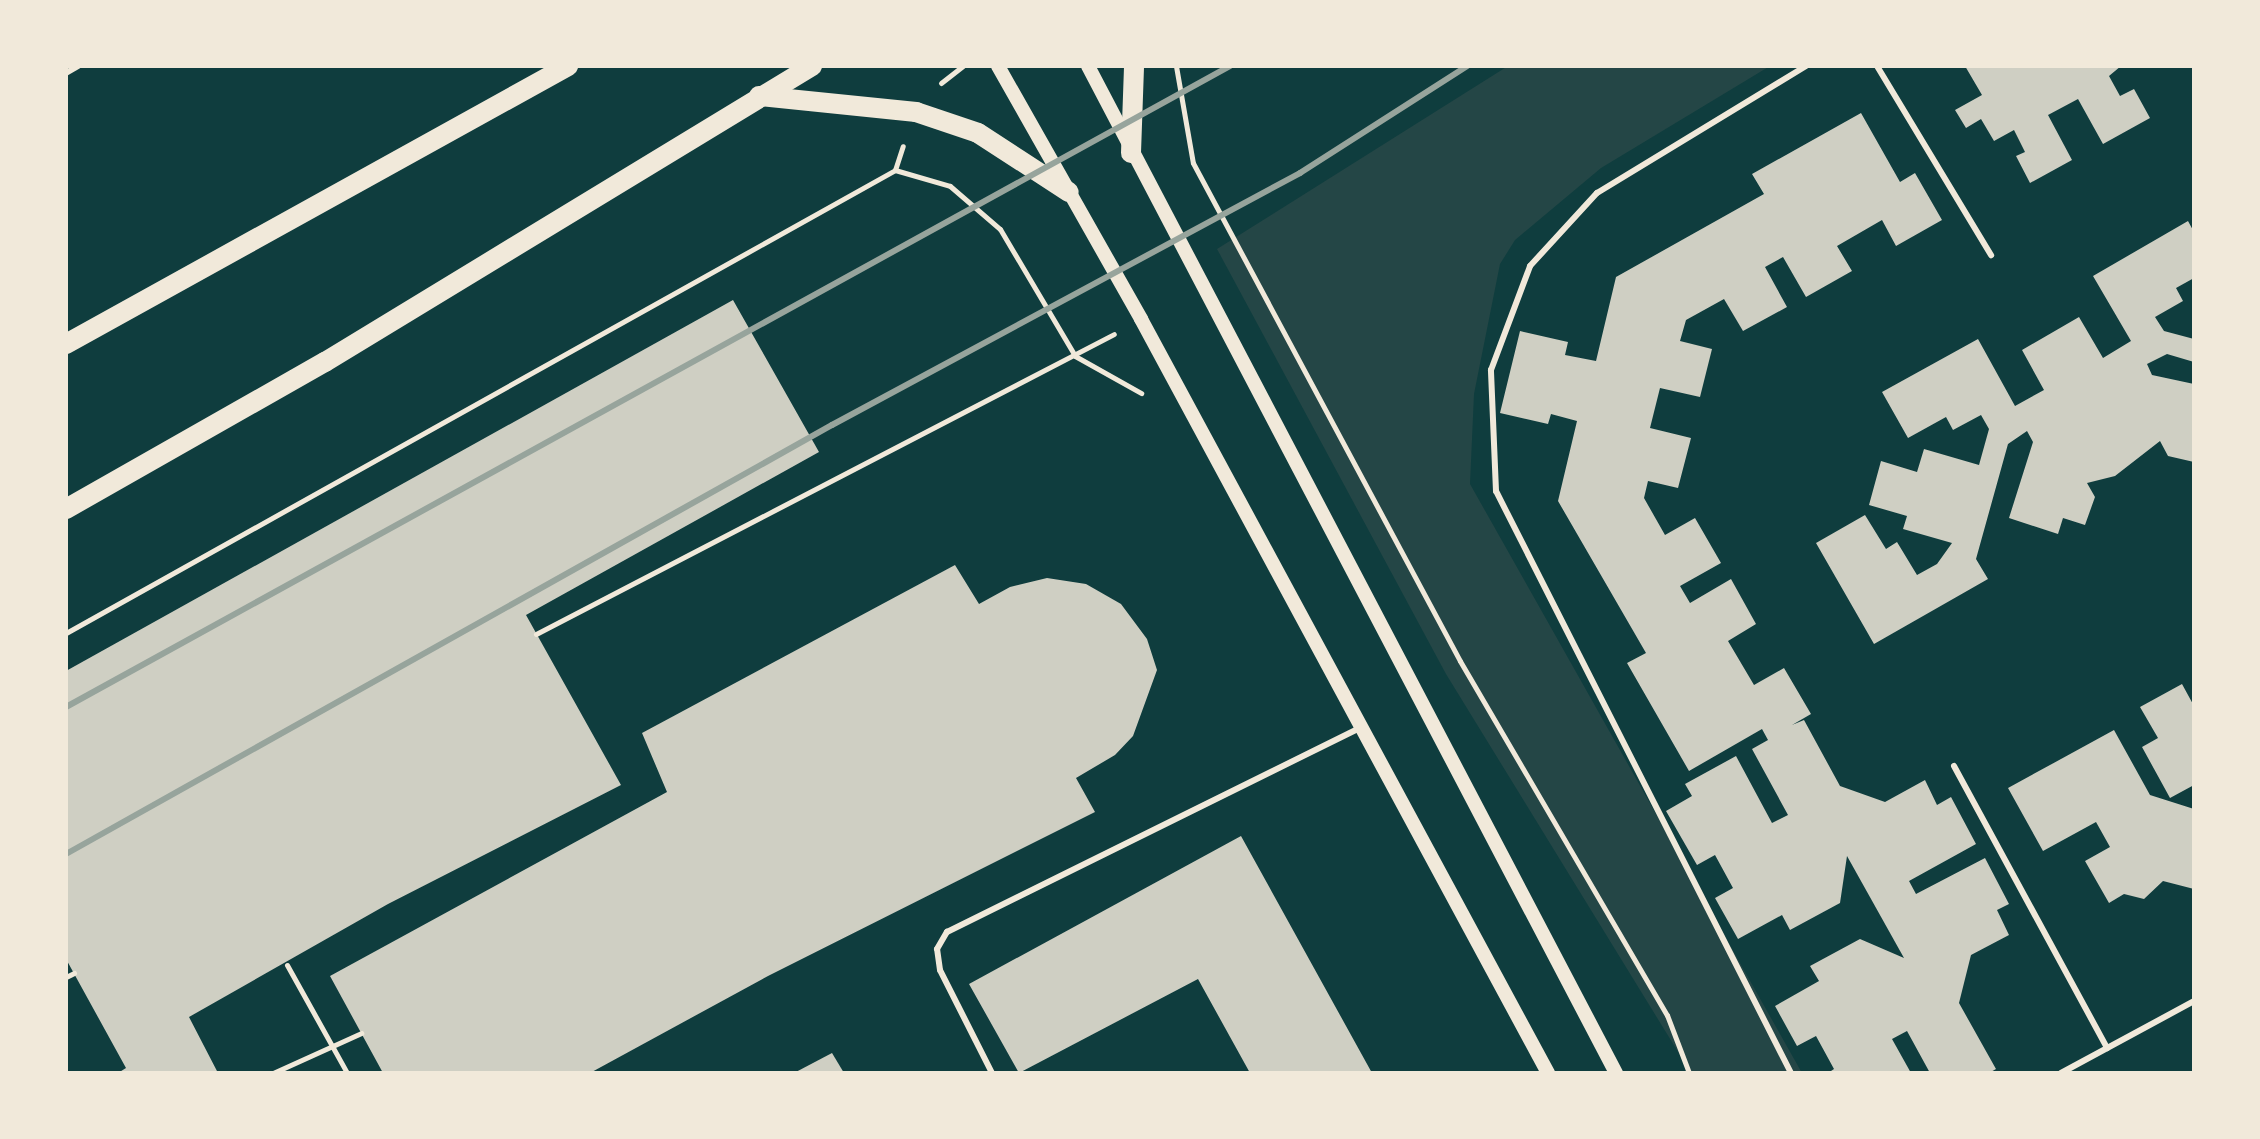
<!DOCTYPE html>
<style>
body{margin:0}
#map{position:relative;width:2260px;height:1139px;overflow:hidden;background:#0f3d3e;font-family:Manrope,sans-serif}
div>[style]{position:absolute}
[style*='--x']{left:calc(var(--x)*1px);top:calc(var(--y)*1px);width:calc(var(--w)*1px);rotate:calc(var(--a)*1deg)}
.green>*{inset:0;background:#244646}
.building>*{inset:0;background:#cfcfc3}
.path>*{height:5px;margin:-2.5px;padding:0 2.5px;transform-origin:2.5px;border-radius:2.5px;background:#f1e9da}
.service>*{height:6px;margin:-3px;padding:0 3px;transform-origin:3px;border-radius:3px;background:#f1e9da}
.tertiary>*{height:14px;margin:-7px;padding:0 7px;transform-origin:7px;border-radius:7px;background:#f1e9da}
.primary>*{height:20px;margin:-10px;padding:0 10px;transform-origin:10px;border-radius:10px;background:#f1e9da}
.rail>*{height:6px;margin:-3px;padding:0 3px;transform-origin:3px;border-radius:3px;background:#97a49c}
span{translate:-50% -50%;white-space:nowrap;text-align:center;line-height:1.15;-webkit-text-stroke:6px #f1e9da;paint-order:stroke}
.frame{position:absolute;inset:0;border:68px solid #f1e9da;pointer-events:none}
</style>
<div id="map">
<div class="green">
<i style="clip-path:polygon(1508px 66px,1770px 66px,1601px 168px,1515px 240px,1500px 264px,1474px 394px,1470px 484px,1802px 1073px,1691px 1073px,1446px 674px,1217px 249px)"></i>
</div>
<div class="building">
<i style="clip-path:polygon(1965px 66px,2121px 66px,2109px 76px,2120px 96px,2134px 89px,2150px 118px,2103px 144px,2078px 99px,2048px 115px,2072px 160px,2030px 183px,2016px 156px,2025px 152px,2014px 130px,1994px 141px,1981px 119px,1966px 128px,1955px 110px,1982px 95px)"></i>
<i style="clip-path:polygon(1861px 113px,1900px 182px,1915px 173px,1942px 220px,1896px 246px,1882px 220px,1837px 246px,1852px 271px,1806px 297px,1783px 257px,1765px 267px,1787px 307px,1743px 331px,1724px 299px,1686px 320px,1680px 341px,1712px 349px,1700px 397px,1660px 388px,1650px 428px,1691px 438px,1678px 488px,1648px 481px,1644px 498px,1665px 535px,1695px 518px,1721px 563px,1680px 586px,1690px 603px,1731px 579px,1756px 624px,1728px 641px,1754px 685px,1784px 668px,1811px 714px,1792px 725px,1804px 720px,1840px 786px,1885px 802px,1925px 780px,1937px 805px,1951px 797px,1976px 844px,1909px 881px,1916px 894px,1985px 858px,2009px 904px,1997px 910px,2009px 935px,1971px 955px,1959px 1003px,1996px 1069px,1989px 1073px,1930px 1073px,1907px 1031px,1892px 1039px,1911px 1073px,1828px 1073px,1834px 1069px,1816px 1036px,1797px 1046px,1775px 1006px,1819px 981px,1810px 966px,1860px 939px,1904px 958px,1847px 856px,1840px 903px,1790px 930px,1782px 915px,1738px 939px,1715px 898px,1733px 888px,1715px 855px,1697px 865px,1666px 811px,1692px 796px,1685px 784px,1736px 756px,1772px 823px,1788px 815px,1752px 749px,1768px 740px,1762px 729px,1689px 771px,1627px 663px,1646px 653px,1558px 501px,1577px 421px,1551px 414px,1548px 424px,1500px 413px,1520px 331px,1568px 342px,1565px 355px,1596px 361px,1616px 277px,1764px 194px,1752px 174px)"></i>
<i style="clip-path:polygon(2188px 221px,2194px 232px,2194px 278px,2176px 288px,2183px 301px,2155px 317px,2164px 331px,2194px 339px,2194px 362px,2167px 354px,2147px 364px,2152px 375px,2194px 384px,2194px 462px,2168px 456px,2160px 441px,2115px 476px,2087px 483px,2095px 497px,2085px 525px,2063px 518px,2058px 534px,2009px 518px,2033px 442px,2027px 431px,2008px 444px,1976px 559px,1988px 579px,1874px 644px,1816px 543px,1865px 515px,1886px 549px,1897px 542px,1917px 575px,1937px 564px,1952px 543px,1903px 529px,1907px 516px,1869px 505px,1881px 461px,1917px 472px,1924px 449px,1979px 465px,1989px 429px,1981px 415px,1953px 430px,1946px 417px,1908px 438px,1882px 392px,1978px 339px,2015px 406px,2044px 390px,2022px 350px,2079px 317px,2103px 358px,2131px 341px,2093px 276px)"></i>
<i style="clip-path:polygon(733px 300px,819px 452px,526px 615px,621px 785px,388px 904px,189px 1017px,218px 1073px,118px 1073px,126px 1068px,66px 959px,66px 671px)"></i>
<i style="clip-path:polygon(955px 565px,979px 604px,1010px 587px,1047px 578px,1086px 584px,1121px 604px,1147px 639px,1157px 670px,1133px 736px,1115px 755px,1076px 778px,1095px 812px,768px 976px,590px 1073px,383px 1073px,330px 976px,667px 792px,642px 733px)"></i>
<i style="clip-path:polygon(2182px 684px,2194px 706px,2194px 785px,2170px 798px,2142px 747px,2158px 738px,2140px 707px)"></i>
<i style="clip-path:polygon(2114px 730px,2150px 795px,2194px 809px,2194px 889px,2163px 881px,2144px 899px,2124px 894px,2109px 903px,2085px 861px,2110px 847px,2096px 822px,2043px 851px,2008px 788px)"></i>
<i style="clip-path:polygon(1241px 836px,1372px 1073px,1250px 1073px,1198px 979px,1019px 1073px,969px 984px)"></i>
<i style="clip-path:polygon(832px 1053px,844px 1073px,794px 1073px)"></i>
</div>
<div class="path">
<i style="--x:1176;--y:66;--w:98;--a:80.1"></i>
<i style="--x:1193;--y:163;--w:565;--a:61.8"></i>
<i style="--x:1460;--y:661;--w:410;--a:59.7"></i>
<i style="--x:1667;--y:1015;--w:62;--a:69.2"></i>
<i style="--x:941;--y:83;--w:28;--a:-38"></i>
<i style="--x:895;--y:170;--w:57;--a:16.2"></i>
<i style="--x:950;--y:186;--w:66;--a:40.7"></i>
<i style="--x:1000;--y:229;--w:147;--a:59.4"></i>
<i style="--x:1075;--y:356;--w:76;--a:29.3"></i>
<i style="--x:66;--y:633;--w:950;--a:-29.18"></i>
<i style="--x:895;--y:170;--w:25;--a:-72"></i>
<i style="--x:536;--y:634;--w:651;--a:-27.43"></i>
<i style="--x:287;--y:965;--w:124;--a:60.9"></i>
<i style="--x:66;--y:977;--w:9;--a:-27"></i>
<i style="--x:273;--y:1073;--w:97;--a:-24.4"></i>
</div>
<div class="service">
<i style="--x:1877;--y:66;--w:221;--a:58.9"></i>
<i style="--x:66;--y:73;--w:14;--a:-30"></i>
<i style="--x:1954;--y:766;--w:321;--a:61.5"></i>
<i style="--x:992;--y:1073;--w:115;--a:-116.8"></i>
<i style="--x:940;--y:970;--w:21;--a:-98"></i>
<i style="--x:937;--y:949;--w:20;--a:-60"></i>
<i style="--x:947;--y:932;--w:461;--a:-26.3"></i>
<i style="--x:1791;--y:1073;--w:652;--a:-116.88"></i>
<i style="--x:1496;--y:491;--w:121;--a:-92.4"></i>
<i style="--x:1491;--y:370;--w:111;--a:-69.4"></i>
<i style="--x:1530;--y:266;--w:99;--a:-47.5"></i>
<i style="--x:1597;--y:193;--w:245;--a:-31.3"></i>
<i style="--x:2061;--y:1073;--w:151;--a:-28.4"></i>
</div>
<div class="tertiary">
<i style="--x:998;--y:66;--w:291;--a:60.5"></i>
<i style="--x:1141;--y:319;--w:857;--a:61.64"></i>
<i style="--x:1088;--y:66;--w:1137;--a:62.33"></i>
</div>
<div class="primary">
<i style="--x:759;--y:96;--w:158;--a:5.8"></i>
<i style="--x:916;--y:112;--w:65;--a:18.7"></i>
<i style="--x:978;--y:133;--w:108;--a:33"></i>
<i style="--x:1131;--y:153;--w:87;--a:-88"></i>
<i style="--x:66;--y:344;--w:574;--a:-28.98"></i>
<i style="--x:66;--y:509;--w:298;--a:-29.6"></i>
<i style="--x:325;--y:362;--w:570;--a:-31.29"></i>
</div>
<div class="rail">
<i style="--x:66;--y:707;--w:1329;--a:-28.84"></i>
<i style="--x:66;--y:854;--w:878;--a:-29.25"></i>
<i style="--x:832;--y:425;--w:532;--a:-28.3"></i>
<i style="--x:1300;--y:173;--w:198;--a:-32.6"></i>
</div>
<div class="frame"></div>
</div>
